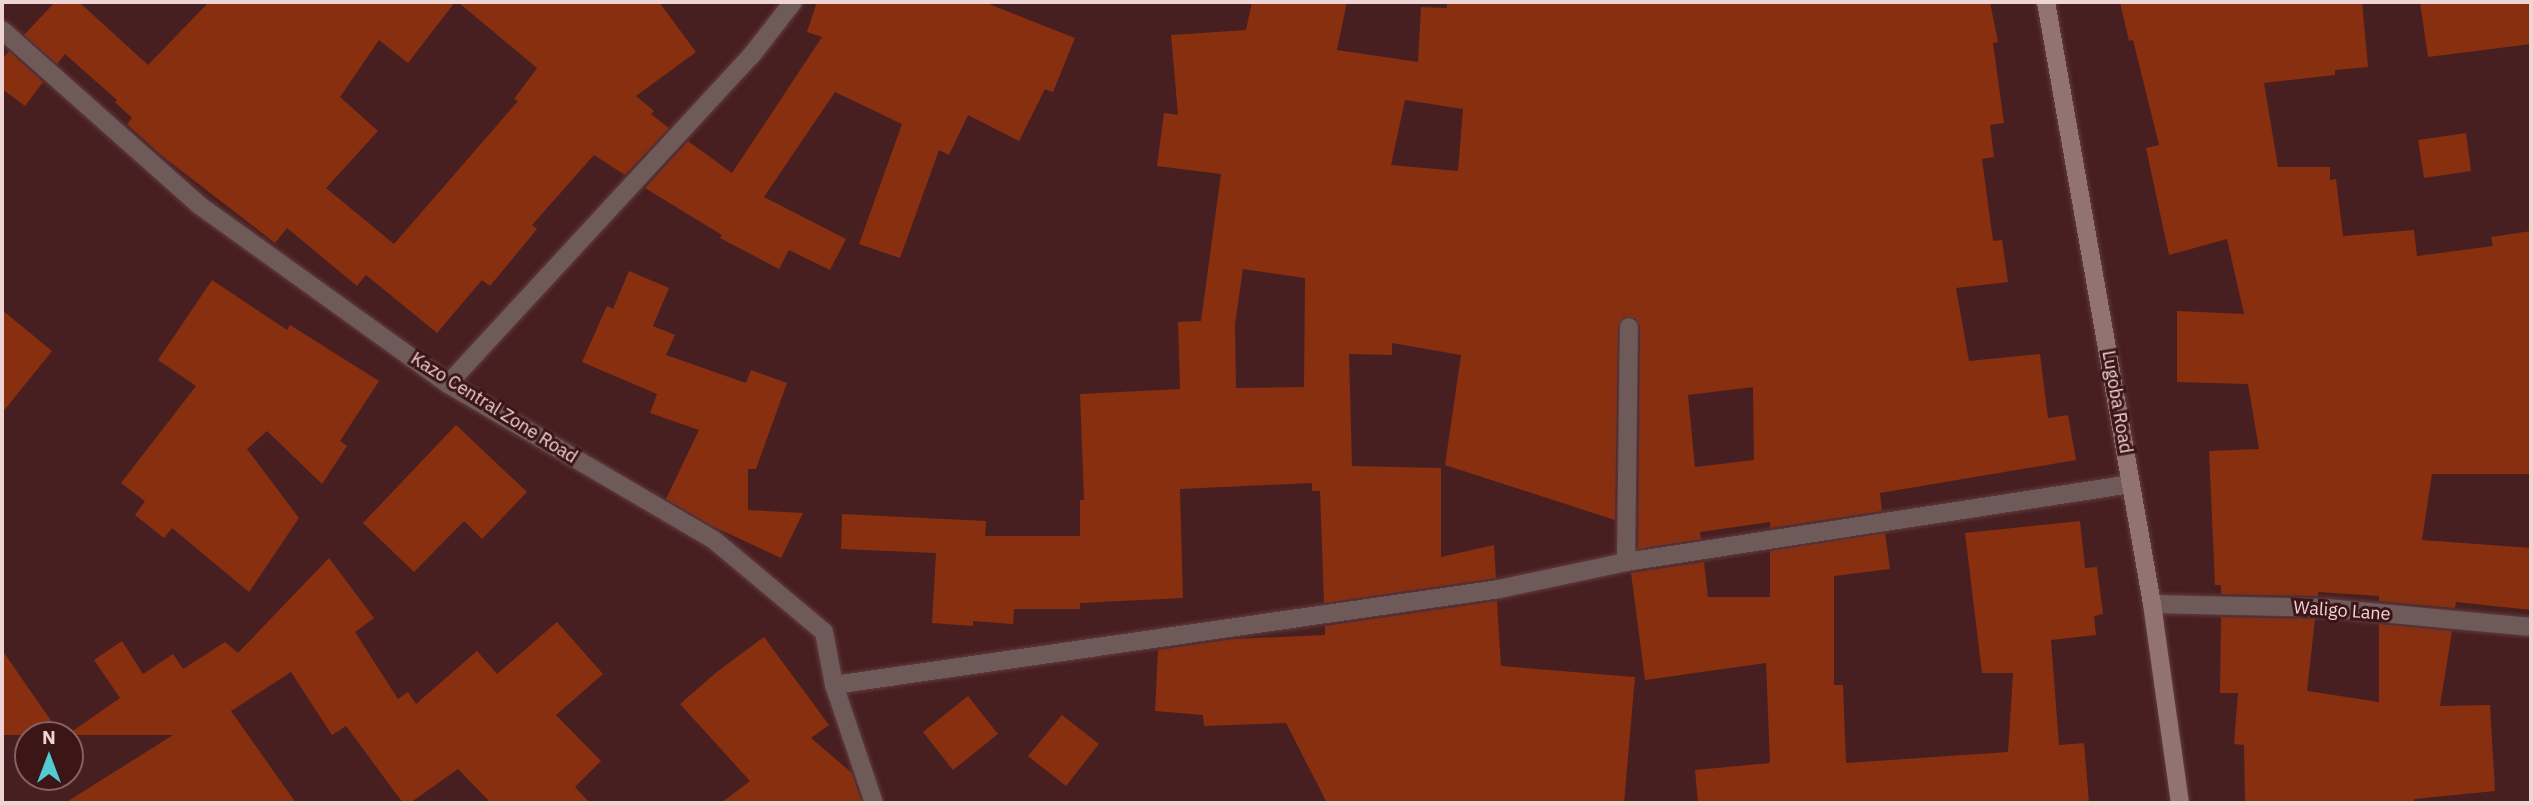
<!DOCTYPE html>
<style>
body{margin:0}
#map{position:relative;width:2533px;height:805px;overflow:hidden;background:#471f21;font-family:"IBM Plex Sans",sans-serif}
div>[style]{position:absolute}
[style*='--x']{left:calc(var(--x)*1px);top:calc(var(--y)*1px);width:calc(var(--w)*1px);rotate:calc(var(--a)*1deg)}
.building>*{inset:0;background:#882f10}
.roads{filter:drop-shadow(0 0 2px #623c3e) drop-shadow(0 0 2px #623c3e)}
.street>*{height:18px;margin:-9px;padding:0 9px;transform-origin:9px;border-radius:9px;background:#6f5a5a}
.secondary>*{height:18px;margin:-9px;padding:0 9px;transform-origin:9px;border-radius:9px;background:#937272}
span{translate:-50% -50%;white-space:nowrap;text-align:center;line-height:1.15;-webkit-text-stroke:6px #3c1517;paint-order:stroke}
.street-label{font-size:18px;color:#efd4d4}
.frame{position:absolute;inset:0;border:4px solid #efd4d4;pointer-events:none}
.north{position:absolute;left:14px;top:721px;width:70px;height:70px;box-sizing:border-box;background:#3c1517;border:2px solid #846163;border-radius:50%;rotate:0deg;font-size:19px;font-weight:700;line-height:28px;text-align:center;color:#efd4d4}
.north::after{content:'';display:block;margin:auto;width:24px;height:32px;background:#52ccd1;clip-path:polygon(50% 0,100% 100%,50% 72%,0 100%)}
</style>
<div id="map">
<div class="building">
<i style="clip-path:polygon(55px 2px,79px 2px,148px 65px,209px 2px,455px 2px,408px 63px,379px 40px,340px 97px,378px 131px,326px 188px,394px 244px,518px 101px,514px 99px,537px 68px,458px 2px,659px 2px,696px 52px,636px 96px,654px 111px,651px 114px,669px 128px,625px 175px,594px 155px,532px 225px,537px 229px,490px 286px,482px 280px,437px 333px,366px 275px,357px 286px,287px 228px,275px 243px,161px 155px,127px 124px,132px 118px,115px 102px,117px 100px,65px 54px,57px 64px,24px 35px)"></i>
<i style="clip-path:polygon(817px 2px,984px 2px,1075px 38px,1053px 92px,1045px 89px,1019px 141px,968px 115px,949px 155px,939px 150px,900px 258px,859px 244px,902px 124px,835px 92px,764px 197px,846px 239px,830px 270px,789px 250px,779px 269px,720px 238px,722px 235px,645px 188px,688px 141px,732px 173px,822px 37px,807px 32px)"></i>
<i style="clip-path:polygon(evenodd,1252px 2px,1347px 2px,1337px 50px,1418px 62px,1421px 7px,1447px 8px,1447px 2px,1990px 2px,1998px 42px,1993px 43px,2004px 123px,1990px 125px,1994px 157px,1982px 159px,1993px 241px,2002px 240px,2008px 282px,1956px 288px,1969px 361px,2040px 354px,2048px 418px,2068px 415px,2076px 460px,1880px 493px,1882px 511px,1770px 528px,1770px 522px,1700px 532px,1701px 539px,1638px 549px,1640px 327px,1635px 318px,1624px 317px,1618px 327px,1615px 520px,1445px 465px,1461px 355px,1392px 343px,1392px 355px,1349px 354px,1352px 466px,1441px 468px,1441px 557px,1494px 545px,1496px 578px,1324px 603px,1320px 491px,1312px 491px,1312px 483px,1180px 489px,1183px 598px,1080px 603px,1080px 609px,1014px 609px,1013px 624px,973px 621px,973px 626px,932px 623px,936px 553px,841px 549px,842px 514px,986px 521px,985px 536px,1080px 536px,1080px 500px,1084px 500px,1080px 394px,1180px 389px,1178px 322px,1201px 321px,1221px 174px,1157px 166px,1164px 113px,1178px 115px,1171px 35px,1246px 30px,1252px 2px,1405px 100px,1463px 109px,1458px 171px,1391px 165px,1405px 100px,1252px 2px,1243px 269px,1305px 278px,1304px 387px,1236px 388px,1235px 324px,1243px 269px,1252px 2px,1753px 387px,1754px 460px,1695px 467px,1688px 395px,1753px 387px)"></i>
<i style="clip-path:polygon(2120px 2px,2362px 2px,2368px 67px,2335px 70px,2335px 75px,2264px 83px,2278px 167px,2330px 167px,2330px 180px,2336px 179px,2343px 236px,2414px 230px,2417px 256px,2493px 246px,2491px 237px,2531px 231px,2531px 474px,2432px 474px,2422px 540px,2531px 548px,2531px 610px,2456px 602px,2455px 608px,2379px 601px,2379px 596px,2318px 592px,2318px 596px,2221px 594px,2221px 585px,2215px 585px,2209px 451px,2259px 449px,2248px 384px,2177px 382px,2177px 311px,2244px 314px,2227px 239px,2169px 255px,2146px 148px,2159px 145px,2133px 40px,2129px 41px)"></i>
<i style="clip-path:polygon(2420px 2px,2531px 2px,2531px 44px,2428px 57px)"></i>
<i style="clip-path:polygon(9px 51px,43px 82px,25px 106px,2px 89px,2px 59px)"></i>
<i style="clip-path:polygon(2466px 133px,2471px 171px,2424px 178px,2418px 140px)"></i>
<i style="clip-path:polygon(629px 271px,669px 288px,653px 326px,675px 335px,666px 355px,746px 383px,751px 370px,787px 383px,756px 469px,748px 469px,748px 510px,803px 513px,781px 558px,712px 526px,666px 499px,699px 430px,650px 413px,657px 394px,582px 362px,607px 306px,613px 309px)"></i>
<i style="clip-path:polygon(212px 280px,287px 330px,290px 325px,379px 381px,340px 441px,347px 446px,322px 484px,267px 431px,247px 449px,299px 518px,249px 592px,172px 528px,164px 538px,135px 515px,145px 501px,121px 483px,196px 386px,158px 360px)"></i>
<i style="clip-path:polygon(2px 310px,52px 351px,2px 413px)"></i>
<i style="clip-path:polygon(456px 425px,527px 492px,482px 539px,464px 521px,414px 572px,363px 523px)"></i>
<i style="clip-path:polygon(2080px 521px,2085px 568px,2097px 567px,2103px 614px,2094px 616px,2096px 635px,2051px 640px,2059px 745px,2084px 743px,2089px 803px,1698px 803px,1695px 770px,1770px 763px,1766px 663px,1645px 680px,1631px 573px,1704px 562px,1708px 597px,1770px 597px,1770px 551px,1885px 533px,1890px 569px,1834px 576px,1834px 685px,1843px 685px,1846px 763px,2008px 752px,2013px 673px,1982px 673px,1965px 533px)"></i>
<i style="clip-path:polygon(329px 558px,374px 618px,355px 632px,398px 699px,408px 692px,416px 704px,477px 651px,497px 674px,557px 622px,603px 674px,556px 715px,601px 761px,575px 787px,590px 803px,491px 803px,458px 769px,410px 803px,403px 803px,346px 726px,332px 735px,291px 672px,231px 711px,296px 803px,65px 803px,173px 735px,67px 735px,120px 698px,94px 660px,122px 641px,143px 674px,173px 654px,183px 669px,225px 642px,238px 653px)"></i>
<i style="clip-path:polygon(1497px 601px,1501px 666px,1635px 677px,1624px 803px,1327px 803px,1286px 723px,1204px 726px,1203px 715px,1155px 711px,1158px 650px,1234px 639px,1325px 635px,1325px 626px)"></i>
<i style="clip-path:polygon(2221px 617px,2315px 619px,2307px 691px,2379px 702px,2379px 624px,2452px 631px,2440px 706px,2490px 705px,2495px 791px,2414px 799px,2414px 803px,2245px 802px,2244px 745px,2234px 744px,2238px 693px,2220px 693px)"></i>
<i style="clip-path:polygon(764px 637px,829px 725px,811px 738px,852px 773px,862px 803px,721px 803px,750px 781px,680px 704px,718px 671px)"></i>
<i style="clip-path:polygon(2px 650px,61px 735px,2px 735px)"></i>
<i style="clip-path:polygon(968px 696px,998px 734px,953px 770px,923px 732px)"></i>
<i style="clip-path:polygon(1062px 715px,1099px 744px,1066px 786px,1028px 756px)"></i>
</div>
<div class="roads">
<div class="street">
<i style="--x:2;--y:30;--w:264;--a:41.6"></i>
<i style="--x:199;--y:205;--w:307;--a:35.7"></i>
<i style="--x:448;--y:384;--w:308;--a:30.4"></i>
<i style="--x:714;--y:540;--w:143;--a:39.9"></i>
<i style="--x:824;--y:632;--w:54;--a:79.3"></i>
<i style="--x:834;--y:685;--w:125;--a:71.3"></i>
<i style="--x:448;--y:384;--w:447;--a:-47.3"></i>
<i style="--x:751;--y:56;--w:68;--a:-52.1"></i>
<i style="--x:1626;--y:562;--w:235;--a:-89.3"></i>
<i style="--x:2152;--y:604;--w:175;--a:1.3"></i>
<i style="--x:2327;--y:608;--w:205;--a:5.3"></i>
<i style="--x:834;--y:685;--w:672;--a:-8.21"></i>
<i style="--x:1499;--y:589;--w:130;--a:-12"></i>
<i style="--x:1626;--y:562;--w:511;--a:-8.78"></i>
</div>
<div class="secondary">
<i style="--x:2046;--y:2;--w:611;--a:80.01"></i>
<i style="--x:2152;--y:604;--w:201;--a:82"></i>
</div>
</div>
<div class="street-label">
<span style="left:2117px;top:402px;rotate:80deg">Lugoba Road</span>
<span style="left:494px;top:408px;rotate:32deg">Kazo Central Zone Road</span>
<span style="left:2342px;top:611px;rotate:4deg">Waligo Lane</span>
</div>
<div class="frame"></div>
<div class="north">N</div>
</div>
